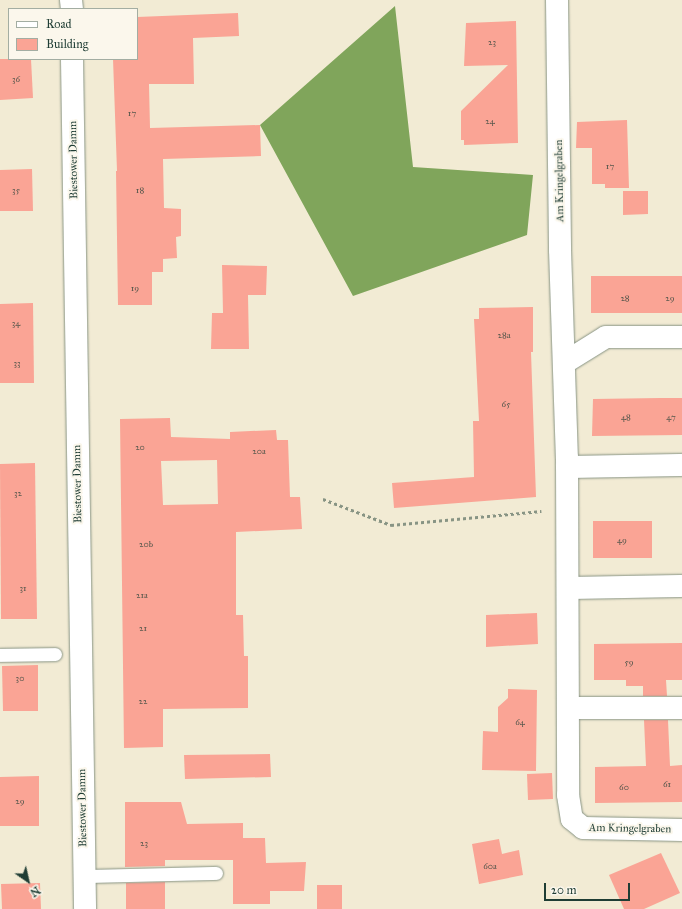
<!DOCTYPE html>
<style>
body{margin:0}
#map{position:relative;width:682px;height:909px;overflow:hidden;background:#f2ebd4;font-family:"IM FELL Great Primer",serif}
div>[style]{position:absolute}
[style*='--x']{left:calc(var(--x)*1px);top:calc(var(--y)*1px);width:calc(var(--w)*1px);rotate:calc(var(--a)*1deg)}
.forest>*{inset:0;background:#80a55b}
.building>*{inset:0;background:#faa495}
.path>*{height:2.5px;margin-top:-1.25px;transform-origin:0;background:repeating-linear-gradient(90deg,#889484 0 3px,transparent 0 6px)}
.roads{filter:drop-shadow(0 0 1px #889484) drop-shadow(0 0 1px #889484)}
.lane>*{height:13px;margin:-6.5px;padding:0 6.5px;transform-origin:6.5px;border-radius:6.5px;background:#fff}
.street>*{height:22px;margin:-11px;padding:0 11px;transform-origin:11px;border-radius:11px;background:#fff}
span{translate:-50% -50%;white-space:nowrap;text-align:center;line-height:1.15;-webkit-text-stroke:4px #fbf7ec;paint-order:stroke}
.number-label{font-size:9px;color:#56574c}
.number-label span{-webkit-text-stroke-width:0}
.street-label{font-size:11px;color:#1f3d34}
.legend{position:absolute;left:8px;top:8px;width:130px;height:52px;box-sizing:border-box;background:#fbf7ec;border:1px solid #a3ada2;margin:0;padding:5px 7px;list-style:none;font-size:12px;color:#1f3d34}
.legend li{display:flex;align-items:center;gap:8px;height:20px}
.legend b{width:20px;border:1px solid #a3ada2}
.north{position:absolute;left:8px;top:861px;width:40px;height:40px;-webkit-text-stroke:3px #fbf7ec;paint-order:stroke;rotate:146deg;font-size:11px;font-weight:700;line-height:16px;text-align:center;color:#1f3d34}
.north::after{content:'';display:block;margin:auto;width:14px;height:18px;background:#1f3d34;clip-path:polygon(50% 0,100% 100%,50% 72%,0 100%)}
.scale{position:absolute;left:544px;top:883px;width:86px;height:18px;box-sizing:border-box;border:2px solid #1f3d34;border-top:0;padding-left:5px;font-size:12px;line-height:14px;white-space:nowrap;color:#1f3d34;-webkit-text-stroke:3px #fbf7ec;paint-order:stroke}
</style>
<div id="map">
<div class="forest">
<i style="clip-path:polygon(395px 6px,413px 167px,533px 175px,527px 235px,353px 296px,260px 125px)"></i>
</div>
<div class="building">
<i style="clip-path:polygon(238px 13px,239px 36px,193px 38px,194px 84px,149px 84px,150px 128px,260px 125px,261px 156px,163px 159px,164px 208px,181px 209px,181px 236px,176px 237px,177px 258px,163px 259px,163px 272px,152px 272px,152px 305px,118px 305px,116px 171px,117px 171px,113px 59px,137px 59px,137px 17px)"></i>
<i style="clip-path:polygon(516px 21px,518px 143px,464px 145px,464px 140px,461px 140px,461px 111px,508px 65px,464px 66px,466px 23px)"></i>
<i style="clip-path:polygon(0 59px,31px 59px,33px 98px,0 100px)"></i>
<i style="clip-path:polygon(627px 120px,629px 188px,605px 188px,605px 184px,592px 184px,592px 148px,576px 148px,577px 122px)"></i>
<i style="clip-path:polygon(32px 169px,33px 211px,0 211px,0 170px)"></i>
<i style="clip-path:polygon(623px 191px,648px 191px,648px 214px,623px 215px)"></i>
<i style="clip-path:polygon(222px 265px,267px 266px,266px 295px,248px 295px,249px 349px,211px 349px,212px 313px,223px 313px)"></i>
<i style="clip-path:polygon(591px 276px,682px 276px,682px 313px,591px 313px)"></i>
<i style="clip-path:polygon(33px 303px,34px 383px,0 383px,0 304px)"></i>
<i style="clip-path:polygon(533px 307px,533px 352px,531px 352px,536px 497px,394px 508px,392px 483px,474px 477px,473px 421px,479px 421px,474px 319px,479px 319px,479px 308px)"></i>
<i style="clip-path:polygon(660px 398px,682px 398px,682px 435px,592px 436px,593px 399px)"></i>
<i style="clip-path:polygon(evenodd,170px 418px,171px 437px,230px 439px,230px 432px,276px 430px,277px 440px,288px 440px,290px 497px,300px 497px,302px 529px,236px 532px,236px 615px,243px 615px,244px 656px,248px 656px,248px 708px,163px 709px,163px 747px,124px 748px,120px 419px,170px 418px,217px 460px,218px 504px,163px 505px,161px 461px,217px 460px)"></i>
<i style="clip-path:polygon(35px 463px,37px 619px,1px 619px,0 464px)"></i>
<i style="clip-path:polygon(593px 521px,652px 521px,652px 558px,593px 558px)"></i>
<i style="clip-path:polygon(537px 613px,538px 644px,486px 647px,486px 615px)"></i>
<i style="clip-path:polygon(682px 643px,682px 680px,666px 680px,667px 696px,643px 696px,643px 686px,626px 686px,626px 680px,594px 680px,594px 644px)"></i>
<i style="clip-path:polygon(38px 665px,38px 711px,3px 711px,2px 666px)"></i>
<i style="clip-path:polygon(508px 689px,537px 690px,536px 771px,482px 770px,483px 731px,498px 732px,498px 707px,508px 698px)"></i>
<i style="clip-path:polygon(644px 720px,668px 720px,670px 766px,682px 765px,682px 802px,595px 803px,595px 767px,646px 766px)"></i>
<i style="clip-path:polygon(270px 754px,271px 777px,185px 779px,184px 755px)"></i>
<i style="clip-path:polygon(552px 773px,553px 799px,528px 800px,527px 774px)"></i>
<i style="clip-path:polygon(39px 776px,39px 826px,0 826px,0 777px)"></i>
<i style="clip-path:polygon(125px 802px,181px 802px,187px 824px,243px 823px,243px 838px,265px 838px,266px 863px,306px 862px,304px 891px,270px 891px,270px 904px,233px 904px,233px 860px,165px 860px,165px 866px,125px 867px)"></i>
<i style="clip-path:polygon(499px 839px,502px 854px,519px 850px,523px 875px,479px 884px,472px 844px)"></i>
<i style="clip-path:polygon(661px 853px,680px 893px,644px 909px,624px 909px,609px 875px)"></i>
<i style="clip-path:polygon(165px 882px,165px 909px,126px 909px,126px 883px)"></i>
<i style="clip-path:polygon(40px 883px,41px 909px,2px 909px,1px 884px)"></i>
<i style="clip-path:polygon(317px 885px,342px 885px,342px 909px,317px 909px)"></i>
</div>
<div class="path">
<i style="--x:323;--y:499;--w:73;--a:20.9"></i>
<i style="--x:391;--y:525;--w:151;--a:-5.3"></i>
</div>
<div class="roads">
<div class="lane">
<i style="--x:0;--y:655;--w:55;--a:-1"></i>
<i style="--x:84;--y:876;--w:132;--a:-1.3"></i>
</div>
<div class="street">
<i style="--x:71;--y:0;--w:9;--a:84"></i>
<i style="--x:557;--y:0;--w:250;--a:89.3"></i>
<i style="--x:560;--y:250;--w:208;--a:88.1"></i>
<i style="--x:567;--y:458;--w:337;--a:89.8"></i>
<i style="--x:568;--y:795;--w:24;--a:81"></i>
<i style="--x:572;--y:819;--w:14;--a:39"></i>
<i style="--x:583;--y:828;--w:99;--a:1.2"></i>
<i style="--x:72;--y:59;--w:850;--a:89.12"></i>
<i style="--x:564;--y:363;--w:49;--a:-31.8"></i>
<i style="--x:606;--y:337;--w:76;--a:0"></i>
<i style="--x:567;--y:467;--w:115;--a:-1"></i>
<i style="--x:568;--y:588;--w:114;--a:-1"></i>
<i style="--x:568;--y:708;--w:114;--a:0"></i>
</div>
</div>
<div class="number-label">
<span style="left:492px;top:42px">23</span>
<span style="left:16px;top:79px">36</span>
<span style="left:132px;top:113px">17</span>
<span style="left:490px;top:121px">24</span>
<span style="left:610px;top:166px">17</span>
<span style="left:16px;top:190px">35</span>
<span style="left:140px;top:190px">18</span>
<span style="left:135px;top:288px">19</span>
<span style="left:625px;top:298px">28</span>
<span style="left:670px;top:298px">29</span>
<span style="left:16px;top:323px">34</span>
<span style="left:504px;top:335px">28a</span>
<span style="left:17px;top:363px">33</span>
<span style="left:506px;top:404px">65</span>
<span style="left:626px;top:417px">48</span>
<span style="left:671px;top:417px">47</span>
<span style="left:140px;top:447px">20</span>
<span style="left:259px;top:451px">20a</span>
<span style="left:18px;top:493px">32</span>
<span style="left:622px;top:540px">49</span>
<span style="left:146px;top:544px">20b</span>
<span style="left:23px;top:588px">31</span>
<span style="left:142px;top:595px">21a</span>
<span style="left:143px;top:628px">21</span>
<span style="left:629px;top:662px">59</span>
<span style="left:20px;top:678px">30</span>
<span style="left:143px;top:701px">22</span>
<span style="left:520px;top:722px">64</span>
<span style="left:667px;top:784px">61</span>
<span style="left:624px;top:787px">60</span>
<span style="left:20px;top:801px">29</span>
<span style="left:144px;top:843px">23</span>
<span style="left:490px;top:866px">60a</span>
</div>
<div class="street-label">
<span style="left:74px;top:160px;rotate:-91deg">Biestower Damm</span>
<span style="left:560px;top:181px;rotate:-91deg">Am Kringelgraben</span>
<span style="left:78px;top:484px;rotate:-91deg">Biestower Damm</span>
<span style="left:83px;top:808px;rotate:-91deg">Biestower Damm</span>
<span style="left:630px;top:829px;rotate:1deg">Am Kringelgraben</span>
</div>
<ul class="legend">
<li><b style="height:5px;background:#fff"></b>Road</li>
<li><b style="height:11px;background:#faa495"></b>Building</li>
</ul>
<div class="north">N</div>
<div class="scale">20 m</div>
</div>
